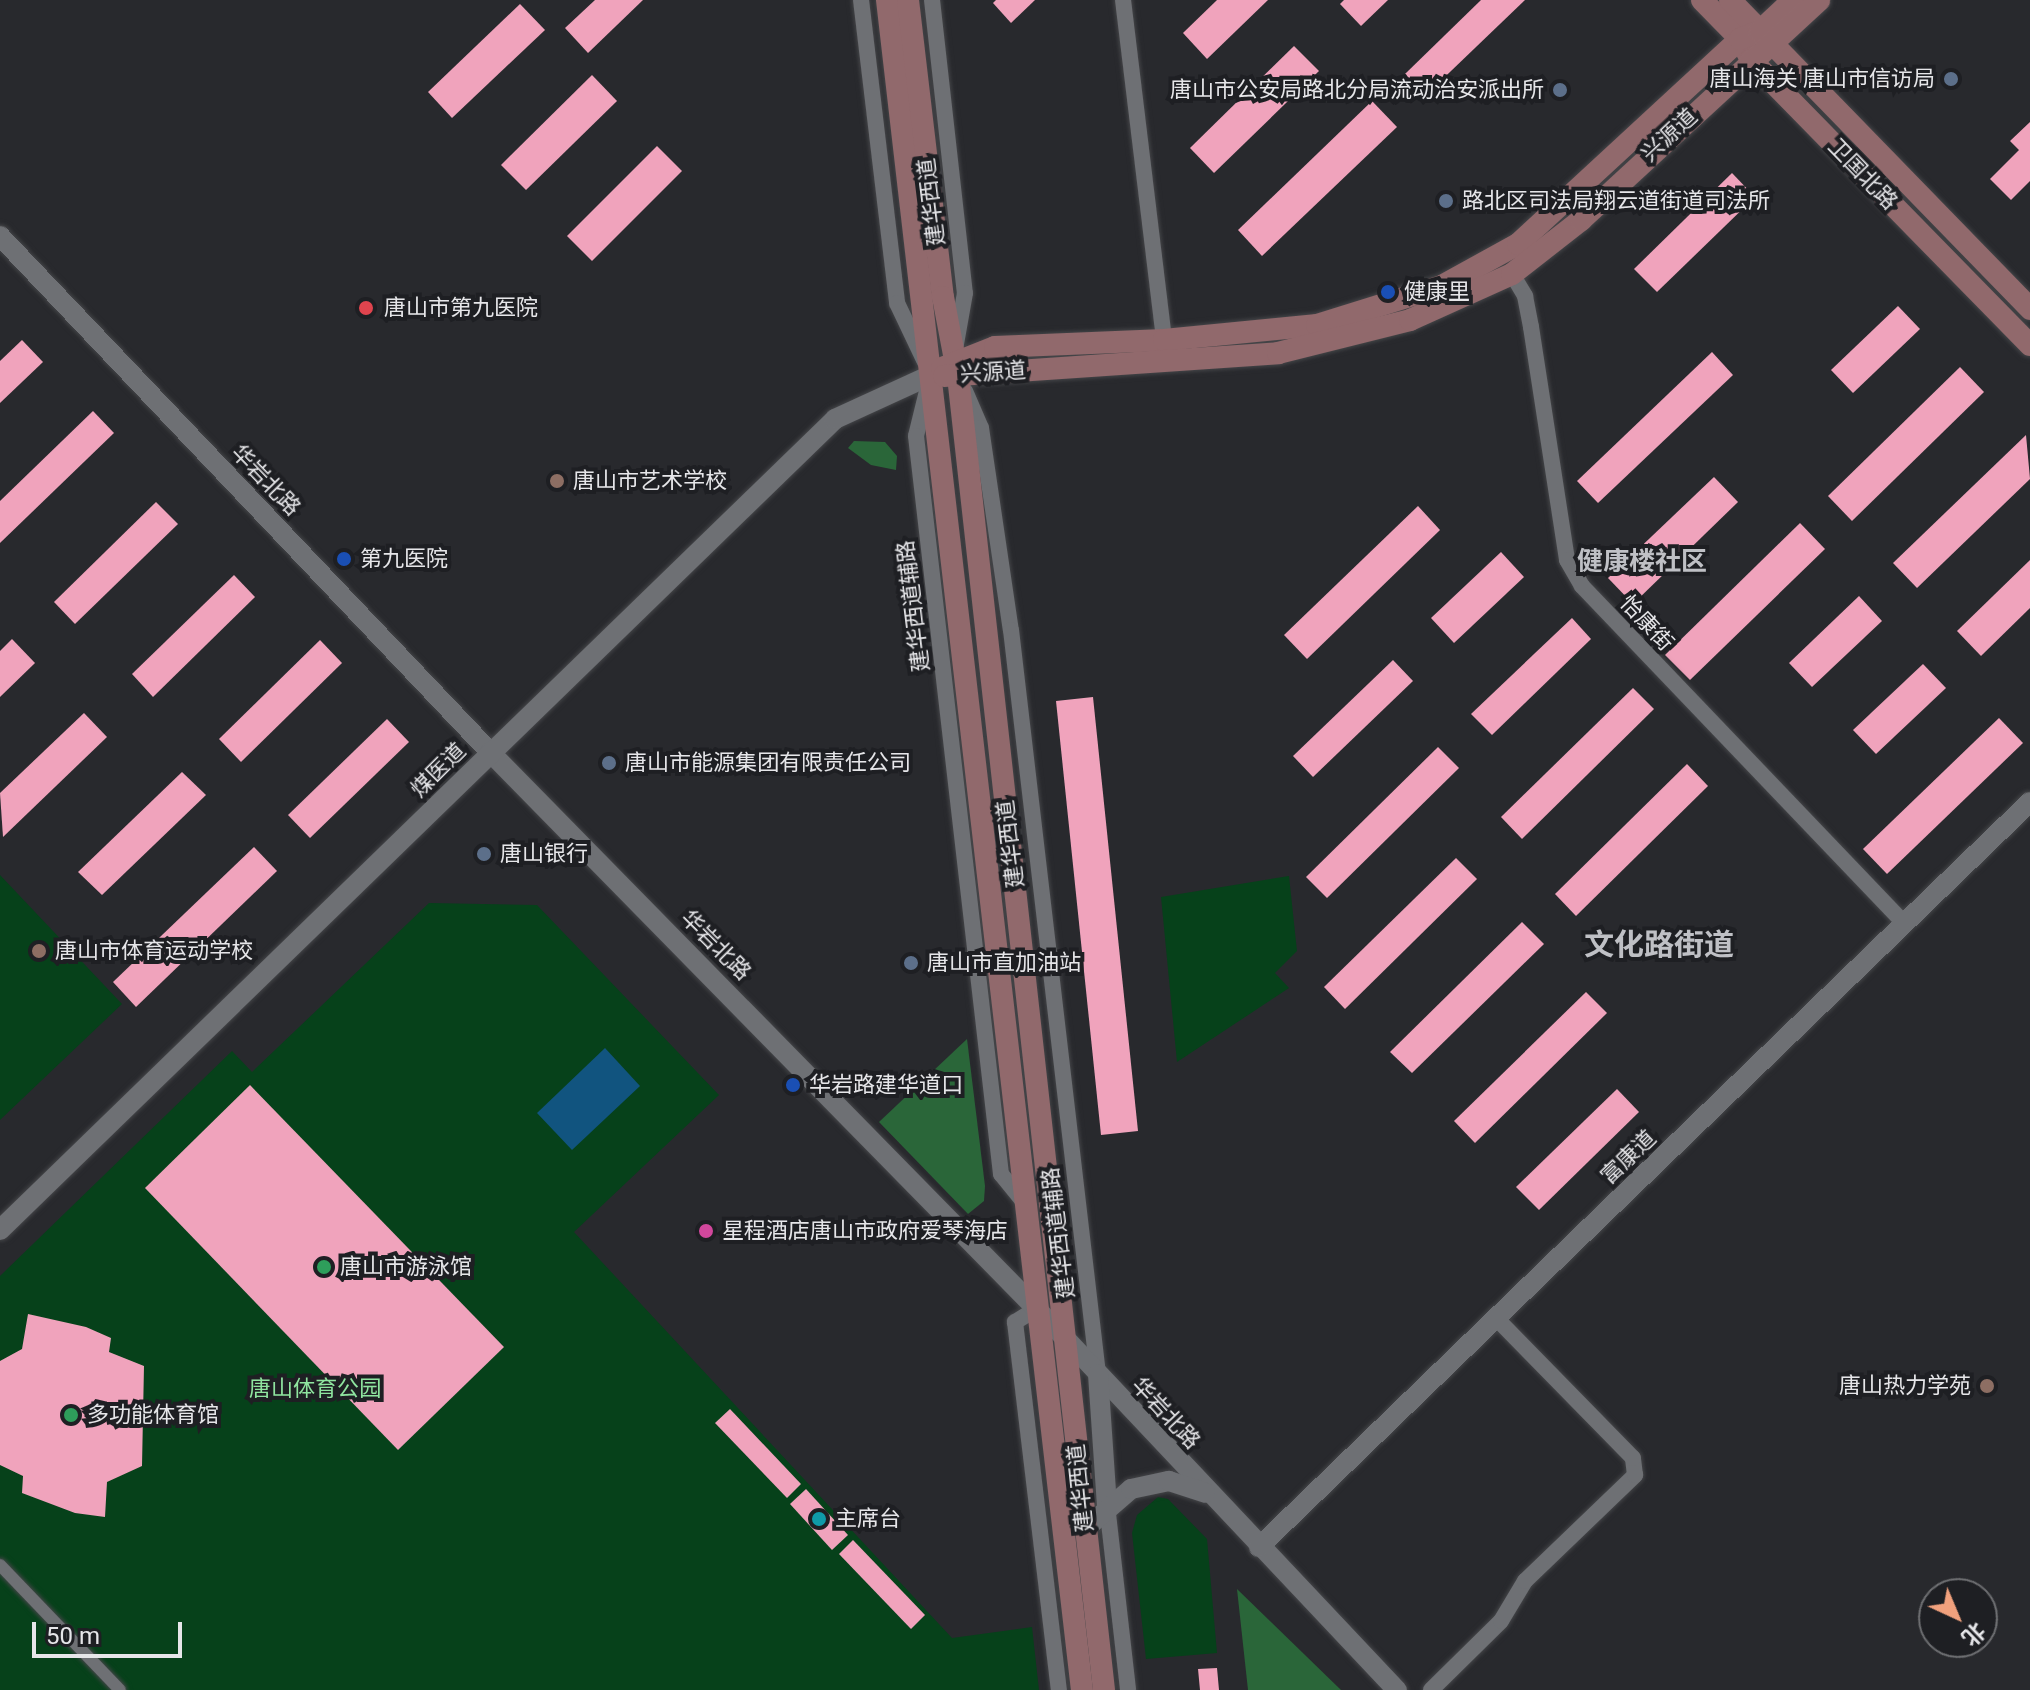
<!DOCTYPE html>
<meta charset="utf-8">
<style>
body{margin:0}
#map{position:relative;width:2030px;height:1690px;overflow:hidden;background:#28292d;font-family:Roboto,"Noto Sans SC",sans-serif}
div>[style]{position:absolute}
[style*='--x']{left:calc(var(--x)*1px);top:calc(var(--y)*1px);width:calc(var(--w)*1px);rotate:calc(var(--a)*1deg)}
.green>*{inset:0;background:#06411a}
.forest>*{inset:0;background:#2a6639}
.water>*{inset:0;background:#11547f}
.building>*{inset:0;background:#f0a3bc}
.roads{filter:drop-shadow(0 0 2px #444548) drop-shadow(0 0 2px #444548)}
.pedestrian>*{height:12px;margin:-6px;padding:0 6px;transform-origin:6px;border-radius:6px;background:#6e7074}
.minor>*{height:16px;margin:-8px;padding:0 8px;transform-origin:8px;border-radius:8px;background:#6e7074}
.tertiary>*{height:20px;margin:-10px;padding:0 10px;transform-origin:10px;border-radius:10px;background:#6e7074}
.secondary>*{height:22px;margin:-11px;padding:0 11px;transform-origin:11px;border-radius:11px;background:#91696c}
.dots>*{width:22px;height:22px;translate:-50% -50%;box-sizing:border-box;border:4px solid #1e1f23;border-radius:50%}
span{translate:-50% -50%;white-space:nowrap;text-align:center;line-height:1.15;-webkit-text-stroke:8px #1e1f23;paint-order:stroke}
.poi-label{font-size:22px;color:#e6e6e9}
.right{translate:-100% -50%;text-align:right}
.left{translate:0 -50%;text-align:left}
.street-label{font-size:22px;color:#e6e6e9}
.park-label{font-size:22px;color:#8fe49f}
.quarter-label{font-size:26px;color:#bfc0c5;font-weight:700}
.district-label{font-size:30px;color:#bfc0c5;font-weight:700}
.north{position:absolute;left:1918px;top:1578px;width:80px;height:80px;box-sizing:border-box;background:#1e1f23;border:2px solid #6e6f72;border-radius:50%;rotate:136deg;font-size:22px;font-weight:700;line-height:32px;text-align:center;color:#e6e6e9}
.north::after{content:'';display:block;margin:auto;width:28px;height:36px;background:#f1a17d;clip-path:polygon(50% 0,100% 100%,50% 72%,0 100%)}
.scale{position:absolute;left:32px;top:1622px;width:150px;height:36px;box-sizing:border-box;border:4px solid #e6e6e9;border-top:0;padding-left:10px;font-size:24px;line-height:28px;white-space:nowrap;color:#e6e6e9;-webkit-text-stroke:6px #1e1f23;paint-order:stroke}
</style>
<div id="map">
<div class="green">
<i style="clip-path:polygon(0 875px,122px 1004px,0 1120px)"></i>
<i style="clip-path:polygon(1289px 876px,1297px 951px,1275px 973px,1289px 988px,1177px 1062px,1161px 897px)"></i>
<i style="clip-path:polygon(429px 903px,537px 905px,719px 1095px,574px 1232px,952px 1638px,1032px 1627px,1039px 1690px,0 1690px,0 1276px,232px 1051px,252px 1072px)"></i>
<i style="clip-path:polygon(1158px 1497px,1168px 1499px,1207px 1539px,1217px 1653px,1146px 1659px,1132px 1533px,1137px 1515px)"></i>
</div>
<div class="forest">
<i style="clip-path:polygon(854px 441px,885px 442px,897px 456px,896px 470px,871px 465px,848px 448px)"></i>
<i style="clip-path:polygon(967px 1039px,985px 1186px,984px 1201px,968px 1214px,879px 1122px)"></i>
<i style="clip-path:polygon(1237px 1589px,1341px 1690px,1248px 1690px)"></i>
</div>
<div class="water">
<i style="clip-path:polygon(605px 1048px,640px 1086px,572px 1150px,537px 1113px)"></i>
</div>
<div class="building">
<i style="clip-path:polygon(595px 0,643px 0,588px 53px,565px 28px)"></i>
<i style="clip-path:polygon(996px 0,1035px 0,1011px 23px,993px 3px)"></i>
<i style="clip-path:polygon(1217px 0,1268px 0,1207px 59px,1183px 33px)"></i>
<i style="clip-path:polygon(1344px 0,1388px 0,1361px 26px,1340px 4px)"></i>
<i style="clip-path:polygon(1481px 0,1525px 0,1426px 95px,1405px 74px)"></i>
<i style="clip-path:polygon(520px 4px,545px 30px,452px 118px,428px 92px)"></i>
<i style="clip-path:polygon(1294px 46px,1319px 71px,1214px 173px,1190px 148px)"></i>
<i style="clip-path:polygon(592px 75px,617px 101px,526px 190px,501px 165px)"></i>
<i style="clip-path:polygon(1372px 101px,1397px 127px,1262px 256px,1238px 230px)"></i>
<i style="clip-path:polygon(2030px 122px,2030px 181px,2011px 200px,1990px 179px,2019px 150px,2010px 141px)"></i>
<i style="clip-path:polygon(657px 146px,682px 171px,592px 261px,567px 236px)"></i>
<i style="clip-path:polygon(1732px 173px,1755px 197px,1657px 292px,1634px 269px)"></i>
<i style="clip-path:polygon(1898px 306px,1920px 329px,1853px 393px,1831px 370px)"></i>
<i style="clip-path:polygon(22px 340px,43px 362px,0 403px,0 361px)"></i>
<i style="clip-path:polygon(1712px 352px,1733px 375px,1598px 503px,1577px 481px)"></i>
<i style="clip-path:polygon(1960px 367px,1984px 392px,1852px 521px,1828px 496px)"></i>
<i style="clip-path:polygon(93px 411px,114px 433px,0 543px,0 501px)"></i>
<i style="clip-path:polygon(2026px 435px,2030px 479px,1917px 588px,1893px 563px)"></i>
<i style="clip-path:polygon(1714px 477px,1738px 502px,1633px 604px,1608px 578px)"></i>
<i style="clip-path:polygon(156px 502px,178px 524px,75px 624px,54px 602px)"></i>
<i style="clip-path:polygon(1418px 506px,1440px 530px,1307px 659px,1284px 635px)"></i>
<i style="clip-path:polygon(1800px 523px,1825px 549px,1690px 680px,1665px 655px)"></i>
<i style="clip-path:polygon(1501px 552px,1524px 577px,1454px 643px,1431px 618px)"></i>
<i style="clip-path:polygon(2030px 560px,2030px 608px,1981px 656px,1957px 631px)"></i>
<i style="clip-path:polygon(234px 575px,255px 597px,153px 697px,132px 674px)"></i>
<i style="clip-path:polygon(1859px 596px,1882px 621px,1812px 687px,1789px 663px)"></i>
<i style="clip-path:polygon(1572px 618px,1591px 639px,1492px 735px,1471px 714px)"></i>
<i style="clip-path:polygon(12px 639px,35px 663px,0 697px,0 651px)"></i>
<i style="clip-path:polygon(320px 640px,342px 663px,241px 762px,219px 739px)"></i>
<i style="clip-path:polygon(1393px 660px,1413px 681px,1313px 777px,1293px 756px)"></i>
<i style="clip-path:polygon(1923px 664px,1946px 688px,1876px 754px,1853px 730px)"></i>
<i style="clip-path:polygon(1633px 688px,1654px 709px,1522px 839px,1501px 817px)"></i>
<i style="clip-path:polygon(1093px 697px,1138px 1131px,1101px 1135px,1056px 701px)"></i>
<i style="clip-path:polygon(84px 713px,107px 737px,3px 837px,0 793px)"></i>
<i style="clip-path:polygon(1999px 718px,2023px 743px,1887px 874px,1863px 849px)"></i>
<i style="clip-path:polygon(387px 719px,409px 742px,310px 838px,288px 815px)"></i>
<i style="clip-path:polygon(1438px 747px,1459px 768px,1327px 898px,1306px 877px)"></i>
<i style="clip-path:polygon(1687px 764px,1708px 786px,1576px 916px,1555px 894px)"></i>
<i style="clip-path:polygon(182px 772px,206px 795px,102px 895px,78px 872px)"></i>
<i style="clip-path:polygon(254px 847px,277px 871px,136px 1007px,113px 982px)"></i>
<i style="clip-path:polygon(1456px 858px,1477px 879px,1345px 1009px,1324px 987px)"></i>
<i style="clip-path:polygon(1522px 922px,1544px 944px,1412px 1073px,1390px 1052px)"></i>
<i style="clip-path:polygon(1586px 992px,1607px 1013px,1475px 1143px,1454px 1121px)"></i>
<i style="clip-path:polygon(250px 1085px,504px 1347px,398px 1450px,145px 1188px)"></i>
<i style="clip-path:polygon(1617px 1089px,1639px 1112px,1539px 1210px,1516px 1187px)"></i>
<i style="clip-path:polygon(28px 1314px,86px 1327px,111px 1338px,109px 1352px,144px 1366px,142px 1466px,107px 1482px,105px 1517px,75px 1513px,22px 1493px,23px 1476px,0 1465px,0 1361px,22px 1349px)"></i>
<i style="clip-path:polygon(730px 1409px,801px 1484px,787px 1498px,715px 1423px)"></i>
<i style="clip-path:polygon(806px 1489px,848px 1535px,832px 1550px,790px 1504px)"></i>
<i style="clip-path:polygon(853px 1540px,925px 1615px,911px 1629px,839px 1554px)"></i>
<i style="clip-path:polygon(1217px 1668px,1219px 1690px,1200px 1690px,1198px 1669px)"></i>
</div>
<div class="roads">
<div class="pedestrian">
<i style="--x:0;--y:1565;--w:173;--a:46.2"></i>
</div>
<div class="minor">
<i style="--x:861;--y:0;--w:305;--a:83.2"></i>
<i style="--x:897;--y:303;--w:65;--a:64.6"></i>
<i style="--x:932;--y:0;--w:295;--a:83.6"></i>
<i style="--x:965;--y:293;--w:52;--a:100"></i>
<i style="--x:1123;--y:0;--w:342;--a:83.1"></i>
<i style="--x:1512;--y:274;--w:26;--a:59"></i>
<i style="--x:1525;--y:296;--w:32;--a:79"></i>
<i style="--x:1531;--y:327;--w:236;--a:81.2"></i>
<i style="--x:1567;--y:560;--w:30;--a:60"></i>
<i style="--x:1582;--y:586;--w:466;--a:46.3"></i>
<i style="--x:928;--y:387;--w:50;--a:103.8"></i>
<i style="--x:916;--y:436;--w:743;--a:83.43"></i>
<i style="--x:1001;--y:1174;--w:40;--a:51"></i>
<i style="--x:965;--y:391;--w:40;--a:66.6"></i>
<i style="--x:981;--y:428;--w:204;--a:81.6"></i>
<i style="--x:1011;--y:630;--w:749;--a:83.33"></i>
<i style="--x:1036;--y:1309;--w:25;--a:148"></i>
<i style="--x:1015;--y:1322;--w:371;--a:83.2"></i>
<i style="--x:1107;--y:1505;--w:186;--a:83.5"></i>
<i style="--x:1431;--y:1690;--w:98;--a:-44.6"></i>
<i style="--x:1501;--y:1621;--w:47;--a:-59"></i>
<i style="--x:1525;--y:1581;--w:153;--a:-43.9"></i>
<i style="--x:1635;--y:1475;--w:17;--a:-97"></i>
<i style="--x:1633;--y:1458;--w:196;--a:-134.4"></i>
</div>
<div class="tertiary">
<i style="--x:0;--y:236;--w:712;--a:46.48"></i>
<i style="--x:490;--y:752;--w:821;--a:45.54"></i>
<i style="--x:1065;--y:1338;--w:484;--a:46.7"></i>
<i style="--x:0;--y:1230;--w:1164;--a:-44.16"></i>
<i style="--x:835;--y:419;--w:106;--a:-24.6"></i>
<i style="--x:1098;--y:1374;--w:131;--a:86.1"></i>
<i style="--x:1085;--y:1529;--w:61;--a:-41"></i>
<i style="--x:1131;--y:1489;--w:39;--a:-12"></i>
<i style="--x:1169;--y:1481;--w:38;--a:18"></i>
<i style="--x:1259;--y:1547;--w:1072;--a:-44.02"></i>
</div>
<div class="secondary">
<i style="--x:887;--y:0;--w:1701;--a:83.42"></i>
<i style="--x:908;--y:0;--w:299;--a:83.3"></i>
<i style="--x:943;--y:297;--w:80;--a:79.2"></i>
<i style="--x:958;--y:376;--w:1322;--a:83.66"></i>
<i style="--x:1702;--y:0;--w:54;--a:45.7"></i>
<i style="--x:1740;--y:39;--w:24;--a:62"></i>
<i style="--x:1751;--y:60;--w:399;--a:45.6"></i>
<i style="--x:1730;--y:0;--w:431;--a:45.8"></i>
<i style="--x:942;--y:368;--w:57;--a:-21.6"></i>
<i style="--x:995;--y:347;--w:169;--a:-2.4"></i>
<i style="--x:1164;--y:340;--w:154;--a:-5.6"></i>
<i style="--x:1317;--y:325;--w:131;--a:-17.3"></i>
<i style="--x:1442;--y:286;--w:87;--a:-28.9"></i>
<i style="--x:1518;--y:244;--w:302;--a:-42.7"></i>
<i style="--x:1740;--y:39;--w:22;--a:-22"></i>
<i style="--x:1760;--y:31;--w:45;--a:-43.2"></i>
<i style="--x:944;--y:376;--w:335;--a:-3.9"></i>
<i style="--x:1278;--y:353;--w:136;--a:-14"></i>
<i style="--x:1410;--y:320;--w:112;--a:-24.3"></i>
<i style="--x:1512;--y:274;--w:88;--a:-38"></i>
<i style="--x:1581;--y:220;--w:324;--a:-42.7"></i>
</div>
</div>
<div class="dots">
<i style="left:1951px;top:79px;background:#5c6f8a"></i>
<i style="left:1560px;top:90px;background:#5c6f8a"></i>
<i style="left:1446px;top:201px;background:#5c6f8a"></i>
<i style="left:1388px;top:292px;background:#1a4fb4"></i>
<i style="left:366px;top:308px;background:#e0444e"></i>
<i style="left:557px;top:481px;background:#8d6e63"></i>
<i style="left:344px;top:559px;background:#1a4fb4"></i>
<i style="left:609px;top:763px;background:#5c6f8a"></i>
<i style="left:484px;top:854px;background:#5c6f8a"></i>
<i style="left:39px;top:951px;background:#8d6e63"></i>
<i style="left:911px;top:963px;background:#5c6f8a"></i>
<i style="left:793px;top:1085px;background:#1a4fb4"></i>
<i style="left:706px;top:1231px;background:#d1479c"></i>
<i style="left:324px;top:1267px;background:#2e9e5b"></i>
<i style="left:1987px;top:1386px;background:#8d6e63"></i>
<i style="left:71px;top:1415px;background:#2e9e5b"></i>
<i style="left:819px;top:1519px;background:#0f9aa8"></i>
</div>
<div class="poi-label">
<span class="right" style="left:1935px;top:79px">唐山海关 唐山市信访局</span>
<span class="right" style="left:1544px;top:90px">唐山市公安局路北分局流动治安派出所</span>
<span class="left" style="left:1462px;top:201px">路北区司法局翔云道街道司法所</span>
<span class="left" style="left:1404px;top:292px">健康里</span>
<span class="left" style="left:384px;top:308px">唐山市第九医院</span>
<span class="left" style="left:573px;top:481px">唐山市艺术学校</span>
<span class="left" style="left:360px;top:559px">第九医院</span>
<span class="left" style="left:625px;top:763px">唐山市能源集团有限责任公司</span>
<span class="left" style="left:500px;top:854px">唐山银行</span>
<span class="left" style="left:55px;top:951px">唐山市体育运动学校</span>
<span class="left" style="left:927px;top:963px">唐山市直加油站</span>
<span class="left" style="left:809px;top:1085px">华岩路建华道口</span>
<span class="left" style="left:722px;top:1231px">星程酒店唐山市政府爱琴海店</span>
<span class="left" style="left:340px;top:1267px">唐山市游泳馆</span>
<span class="right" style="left:1971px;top:1386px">唐山热力学苑</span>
<span class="left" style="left:87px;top:1415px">多功能体育馆</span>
<span class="left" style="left:835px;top:1519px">主席台</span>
</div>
<div class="street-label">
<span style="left:1669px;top:135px;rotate:-43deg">兴源道</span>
<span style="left:1863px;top:174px;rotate:46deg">卫国北路</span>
<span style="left:931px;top:202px;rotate:-97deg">建华西道</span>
<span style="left:993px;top:372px;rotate:-4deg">兴源道</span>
<span style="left:266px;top:480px;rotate:46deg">华岩北路</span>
<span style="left:913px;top:606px;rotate:-97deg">建华西道辅路</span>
<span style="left:1647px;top:623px;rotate:47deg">怡康街</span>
<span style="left:438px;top:770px;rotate:-45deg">煤医道</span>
<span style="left:1010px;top:844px;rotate:-97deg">建华西道</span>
<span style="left:716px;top:945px;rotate:45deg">华岩北路</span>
<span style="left:1628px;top:1157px;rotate:-44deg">富康道</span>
<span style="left:1058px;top:1233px;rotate:-97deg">建华西道辅路</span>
<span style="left:1166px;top:1413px;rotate:47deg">华岩北路</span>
<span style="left:1080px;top:1488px;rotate:-96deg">建华西道</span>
</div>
<div class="park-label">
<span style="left:315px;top:1389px">唐山体育公园</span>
</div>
<div class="quarter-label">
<span style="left:1642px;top:562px">健康楼社区</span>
</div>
<div class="district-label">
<span style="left:1659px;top:945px">文化路街道</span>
</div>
<div class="north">北</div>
<div class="scale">50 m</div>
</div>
